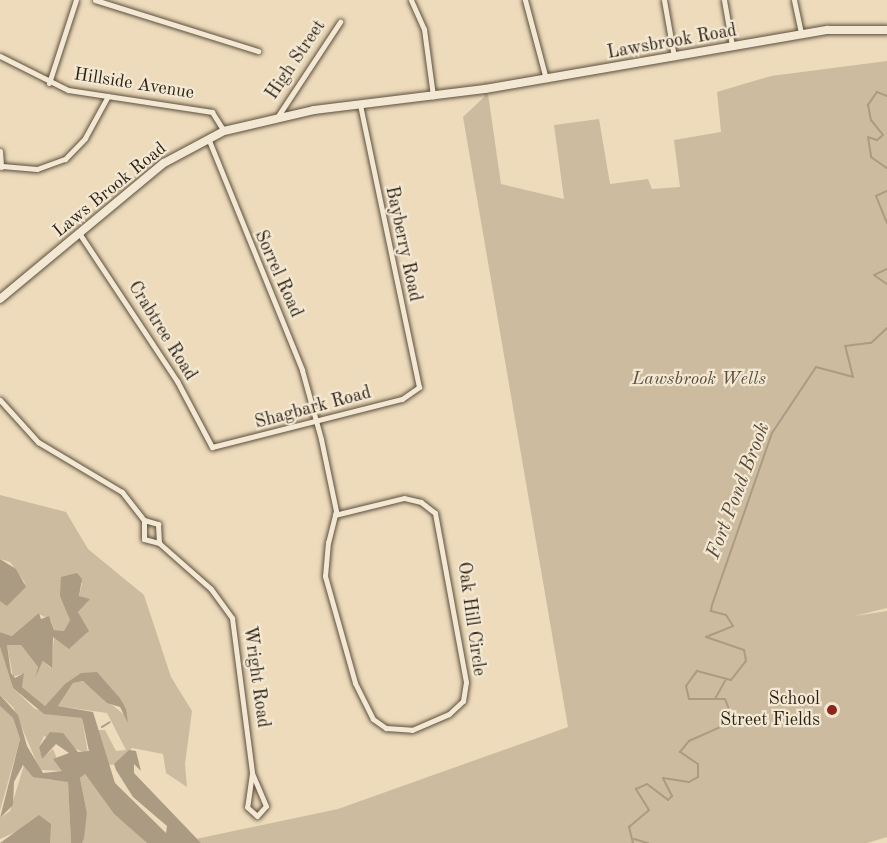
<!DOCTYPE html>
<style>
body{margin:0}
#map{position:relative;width:887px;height:843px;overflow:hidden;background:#eddbbc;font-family:"Old Standard TT",serif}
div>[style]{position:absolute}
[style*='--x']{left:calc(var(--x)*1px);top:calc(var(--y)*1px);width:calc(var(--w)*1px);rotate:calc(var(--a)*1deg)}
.green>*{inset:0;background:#ccbb9f}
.water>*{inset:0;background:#ab9b82}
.stream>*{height:2px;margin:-1px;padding:0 1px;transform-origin:1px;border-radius:1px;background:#ab9b82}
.roads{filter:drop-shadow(0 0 2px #5c4f3c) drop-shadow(0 0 2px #5c4f3c)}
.street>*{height:5px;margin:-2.5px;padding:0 2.5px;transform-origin:2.5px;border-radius:2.5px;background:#f3e8d3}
.secondary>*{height:8px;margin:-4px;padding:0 4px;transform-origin:4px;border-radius:4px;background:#f3e8d3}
.dots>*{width:16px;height:16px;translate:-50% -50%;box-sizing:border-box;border:3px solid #f3e8d3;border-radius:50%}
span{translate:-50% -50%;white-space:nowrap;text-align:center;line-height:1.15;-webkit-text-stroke:4.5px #f3e8d3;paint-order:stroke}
.street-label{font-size:18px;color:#2c2012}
.park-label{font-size:18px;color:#5c4e3c;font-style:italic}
.poi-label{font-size:18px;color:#2c2012}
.right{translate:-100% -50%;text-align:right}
.water-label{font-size:20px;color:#584b39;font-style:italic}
</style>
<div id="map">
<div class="green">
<i style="clip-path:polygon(887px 61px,887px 608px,855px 616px,887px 611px,887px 837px,867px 843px,177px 843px,338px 809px,568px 727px,463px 117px,484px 97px,486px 80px,501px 184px,564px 199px,554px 125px,599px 119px,610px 184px,648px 179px,652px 189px,680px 187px,674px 140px,721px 132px,717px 92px,771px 76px)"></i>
<i style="clip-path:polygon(0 495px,66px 512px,88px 549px,144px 595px,171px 677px,192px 711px,185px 764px,187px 787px,166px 773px,163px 754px,132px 748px,118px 764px,107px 765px,98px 730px,105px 730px,116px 751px,126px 750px,107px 713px,58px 706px,73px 683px,83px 681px,127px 717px,120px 698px,100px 676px,81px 673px,45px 706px,22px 687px,22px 674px,13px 677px,7px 645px,21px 645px,38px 667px,36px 676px,43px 661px,51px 668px,54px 637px,71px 647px,87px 633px,78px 612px,89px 599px,79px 597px,82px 583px,61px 582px,70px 620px,64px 631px,54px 630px,51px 620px,39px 614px,13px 636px,0 632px,0 601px,25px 583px,10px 562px,0 559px)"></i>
<i style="clip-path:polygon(0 647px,13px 688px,35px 709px,82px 718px,88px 754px,44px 736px,39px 747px,42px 758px,53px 749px,62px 771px,40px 770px,13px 707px,0 695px)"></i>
<i style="clip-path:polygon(0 706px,13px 718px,20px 739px,0 811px)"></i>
<i style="clip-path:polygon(24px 765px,45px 779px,68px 781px,71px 843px,50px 843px,20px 830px,0 839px,0 818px,10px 811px)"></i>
<i style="clip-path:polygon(85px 774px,114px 814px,147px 843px,82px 843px,87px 813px,80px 778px)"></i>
</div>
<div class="water">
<i style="clip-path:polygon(0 559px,16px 569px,26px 587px,7px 606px,0 601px)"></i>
<i style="clip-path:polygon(77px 573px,82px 579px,79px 596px,90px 599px,78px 612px,89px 631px,69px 649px,53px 637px,52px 668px,43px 661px,35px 678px,38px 667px,21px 645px,7px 645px,11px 673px,15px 678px,24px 673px,22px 687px,45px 706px,65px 684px,81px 673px,97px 672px,120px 698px,126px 709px,128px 723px,120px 707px,107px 703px,83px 681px,73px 683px,58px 706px,93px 712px,115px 783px,166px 833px,167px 826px,133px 797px,116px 770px,114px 764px,129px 750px,136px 751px,141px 771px,134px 764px,134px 773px,201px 843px,147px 843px,114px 814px,85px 774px,80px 778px,87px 813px,84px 838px,82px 843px,71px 843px,68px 782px,33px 777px,23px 765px,14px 782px,13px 805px,0 818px,20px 739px,13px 718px,0 706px,0 695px,18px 715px,27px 746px,43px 773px,62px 771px,53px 759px,69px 753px,56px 744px,42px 759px,39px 747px,50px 732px,63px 733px,78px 752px,89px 751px,82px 718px,44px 714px,13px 688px,0 647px,0 632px,12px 636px,39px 613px,41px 619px,49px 616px,54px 630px,64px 631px,70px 620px,60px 596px,61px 577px)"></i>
<i style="clip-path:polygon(39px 815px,51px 824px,50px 843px,0 843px)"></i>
</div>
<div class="stream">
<i style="--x:887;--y:96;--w:11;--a:-158"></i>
<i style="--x:877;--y:92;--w:16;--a:125"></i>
<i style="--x:868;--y:105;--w:15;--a:79"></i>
<i style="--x:871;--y:120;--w:19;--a:51"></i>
<i style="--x:883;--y:135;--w:8;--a:140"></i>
<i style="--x:877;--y:140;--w:9;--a:-162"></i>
<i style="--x:868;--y:137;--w:20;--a:81"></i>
<i style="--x:871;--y:157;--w:19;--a:35"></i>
<i style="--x:887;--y:191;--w:12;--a:156"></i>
<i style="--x:876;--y:196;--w:29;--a:68"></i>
<i style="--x:887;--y:269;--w:14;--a:155"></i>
<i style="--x:874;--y:275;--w:16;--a:35"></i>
<i style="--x:715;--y:699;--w:21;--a:-61"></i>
<i style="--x:102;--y:727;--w:9;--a:-32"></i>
<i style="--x:634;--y:839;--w:15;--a:16"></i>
<i style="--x:633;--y:843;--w:16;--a:-104"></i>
<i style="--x:629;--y:827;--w:26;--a:-40"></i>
<i style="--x:649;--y:810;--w:25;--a:-122"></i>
<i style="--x:636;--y:789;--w:12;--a:-24"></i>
<i style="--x:647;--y:784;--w:26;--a:37"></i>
<i style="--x:668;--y:800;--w:6;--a:-45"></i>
<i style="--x:672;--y:796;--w:20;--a:-117"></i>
<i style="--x:663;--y:778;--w:26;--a:9"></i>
<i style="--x:689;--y:782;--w:10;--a:-29"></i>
<i style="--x:698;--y:777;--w:13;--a:-90"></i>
<i style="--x:698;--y:764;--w:22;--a:-146"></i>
<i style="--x:680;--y:752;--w:14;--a:-51"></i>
<i style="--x:689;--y:741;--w:34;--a:-24"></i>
<i style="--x:720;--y:727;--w:18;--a:-56"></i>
<i style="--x:730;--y:712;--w:14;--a:-111"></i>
<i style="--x:725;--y:699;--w:36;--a:180"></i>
<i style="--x:689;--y:699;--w:13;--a:-103"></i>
<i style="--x:686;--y:686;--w:19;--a:-54"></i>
<i style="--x:697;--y:671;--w:35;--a:15"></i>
<i style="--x:731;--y:680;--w:24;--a:-52"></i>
<i style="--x:746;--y:661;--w:11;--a:-100"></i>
<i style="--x:744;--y:650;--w:40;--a:-161.1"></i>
<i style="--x:706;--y:637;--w:29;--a:-22"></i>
<i style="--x:733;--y:626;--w:13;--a:-122"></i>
<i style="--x:726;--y:615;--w:16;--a:-165"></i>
<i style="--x:711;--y:611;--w:6;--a:-81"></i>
<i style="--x:712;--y:605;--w:182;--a:-70.8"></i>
<i style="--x:772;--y:433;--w:79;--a:-56.3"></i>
<i style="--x:816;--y:367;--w:38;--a:15"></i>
<i style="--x:853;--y:377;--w:32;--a:-104"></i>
<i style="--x:845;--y:346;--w:26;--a:-7"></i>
<i style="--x:871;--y:343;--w:22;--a:-43"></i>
</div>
<div class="roads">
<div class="street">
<i style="--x:95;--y:0;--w:171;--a:17.4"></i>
<i style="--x:411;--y:0;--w:32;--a:66"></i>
<i style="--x:424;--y:29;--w:68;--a:82.3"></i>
<i style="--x:525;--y:0;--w:82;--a:75.1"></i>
<i style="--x:664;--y:0;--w:58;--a:80"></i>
<i style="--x:724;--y:0;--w:47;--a:80.1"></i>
<i style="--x:794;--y:0;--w:35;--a:78"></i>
<i style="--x:0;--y:56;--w:76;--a:26.6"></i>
<i style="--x:68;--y:90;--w:146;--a:8.7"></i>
<i style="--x:212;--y:112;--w:22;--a:58"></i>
<i style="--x:49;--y:83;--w:87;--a:-72"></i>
<i style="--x:278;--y:116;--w:113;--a:-56.6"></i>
<i style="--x:208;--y:138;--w:250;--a:67.9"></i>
<i style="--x:302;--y:370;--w:72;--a:74.6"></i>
<i style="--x:321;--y:439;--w:74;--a:78.2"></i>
<i style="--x:336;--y:511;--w:32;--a:104"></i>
<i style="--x:328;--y:542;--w:34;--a:95"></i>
<i style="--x:325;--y:576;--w:111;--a:74.3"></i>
<i style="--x:355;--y:683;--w:40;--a:63.4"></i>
<i style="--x:373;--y:719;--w:16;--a:35"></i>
<i style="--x:386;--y:728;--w:26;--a:4"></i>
<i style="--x:412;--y:730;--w:40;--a:-23.4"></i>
<i style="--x:449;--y:714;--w:19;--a:-43"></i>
<i style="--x:463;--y:701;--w:19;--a:-81"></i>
<i style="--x:466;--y:682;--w:172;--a:-100.4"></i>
<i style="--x:435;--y:513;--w:18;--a:-142"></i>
<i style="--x:421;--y:502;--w:17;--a:-167"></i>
<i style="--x:404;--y:498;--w:71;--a:166.2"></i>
<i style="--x:0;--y:151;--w:16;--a:86"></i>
<i style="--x:2;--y:166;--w:35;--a:5"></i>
<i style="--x:37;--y:169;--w:30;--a:-20"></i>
<i style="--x:65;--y:159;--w:29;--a:-46"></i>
<i style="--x:85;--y:138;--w:48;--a:-61.3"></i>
<i style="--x:79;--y:233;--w:178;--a:56.5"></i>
<i style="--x:177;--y:381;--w:75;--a:62.1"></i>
<i style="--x:212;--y:447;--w:196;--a:-14.2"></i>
<i style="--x:402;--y:399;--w:21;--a:-35"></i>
<i style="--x:419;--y:387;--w:289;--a:-101.8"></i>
<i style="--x:0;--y:400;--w:57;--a:47.9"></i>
<i style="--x:38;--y:442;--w:98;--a:30.8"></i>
<i style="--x:122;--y:492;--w:36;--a:52"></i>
<i style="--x:144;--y:520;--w:15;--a:16"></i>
<i style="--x:158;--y:524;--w:19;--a:87"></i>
<i style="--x:144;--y:520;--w:19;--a:90"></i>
<i style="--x:144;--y:539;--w:16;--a:15"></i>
<i style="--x:159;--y:543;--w:69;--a:41.5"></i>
<i style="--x:211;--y:589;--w:36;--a:54"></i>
<i style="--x:232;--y:618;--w:156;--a:82.6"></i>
<i style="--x:252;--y:773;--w:34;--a:98"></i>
<i style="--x:247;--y:807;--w:13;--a:42"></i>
<i style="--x:257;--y:816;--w:13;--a:-48"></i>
<i style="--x:266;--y:806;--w:36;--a:-113"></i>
</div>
<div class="secondary">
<i style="--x:0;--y:299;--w:213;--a:-39.7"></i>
<i style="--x:164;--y:163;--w:68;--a:-28.1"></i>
<i style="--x:224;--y:131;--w:92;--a:-13.1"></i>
<i style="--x:314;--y:110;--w:172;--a:-7"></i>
<i style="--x:485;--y:89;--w:348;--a:-9.8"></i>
<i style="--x:828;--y:30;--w:59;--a:0"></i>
</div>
</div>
<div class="dots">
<i style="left:832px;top:710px;background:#8f2418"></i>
</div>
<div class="street-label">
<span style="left:672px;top:42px;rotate:-10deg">Lawsbrook Road</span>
<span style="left:296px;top:60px;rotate:-56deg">High Street</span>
<span style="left:134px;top:84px;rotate:9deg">Hillside Avenue</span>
<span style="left:110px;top:190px;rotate:-39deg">Laws Brook Road</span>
<span style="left:403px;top:244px;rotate:78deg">Bayberry Road</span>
<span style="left:278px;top:274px;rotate:66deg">Sorrel Road</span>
<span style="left:162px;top:331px;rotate:58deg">Crabtree Road</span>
<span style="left:313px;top:408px;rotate:-15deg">Shagbark Road</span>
<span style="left:471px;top:619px;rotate:82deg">Oak Hill Circle</span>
<span style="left:256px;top:677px;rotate:82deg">Wright Road</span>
</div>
<div class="park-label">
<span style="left:699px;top:379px">Lawsbrook Wells</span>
</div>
<div class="poi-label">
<span class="right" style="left:820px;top:710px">School<br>Street Fields</span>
</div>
<div class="water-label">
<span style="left:739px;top:491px;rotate:-69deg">Fort Pond Brook</span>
</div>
</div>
